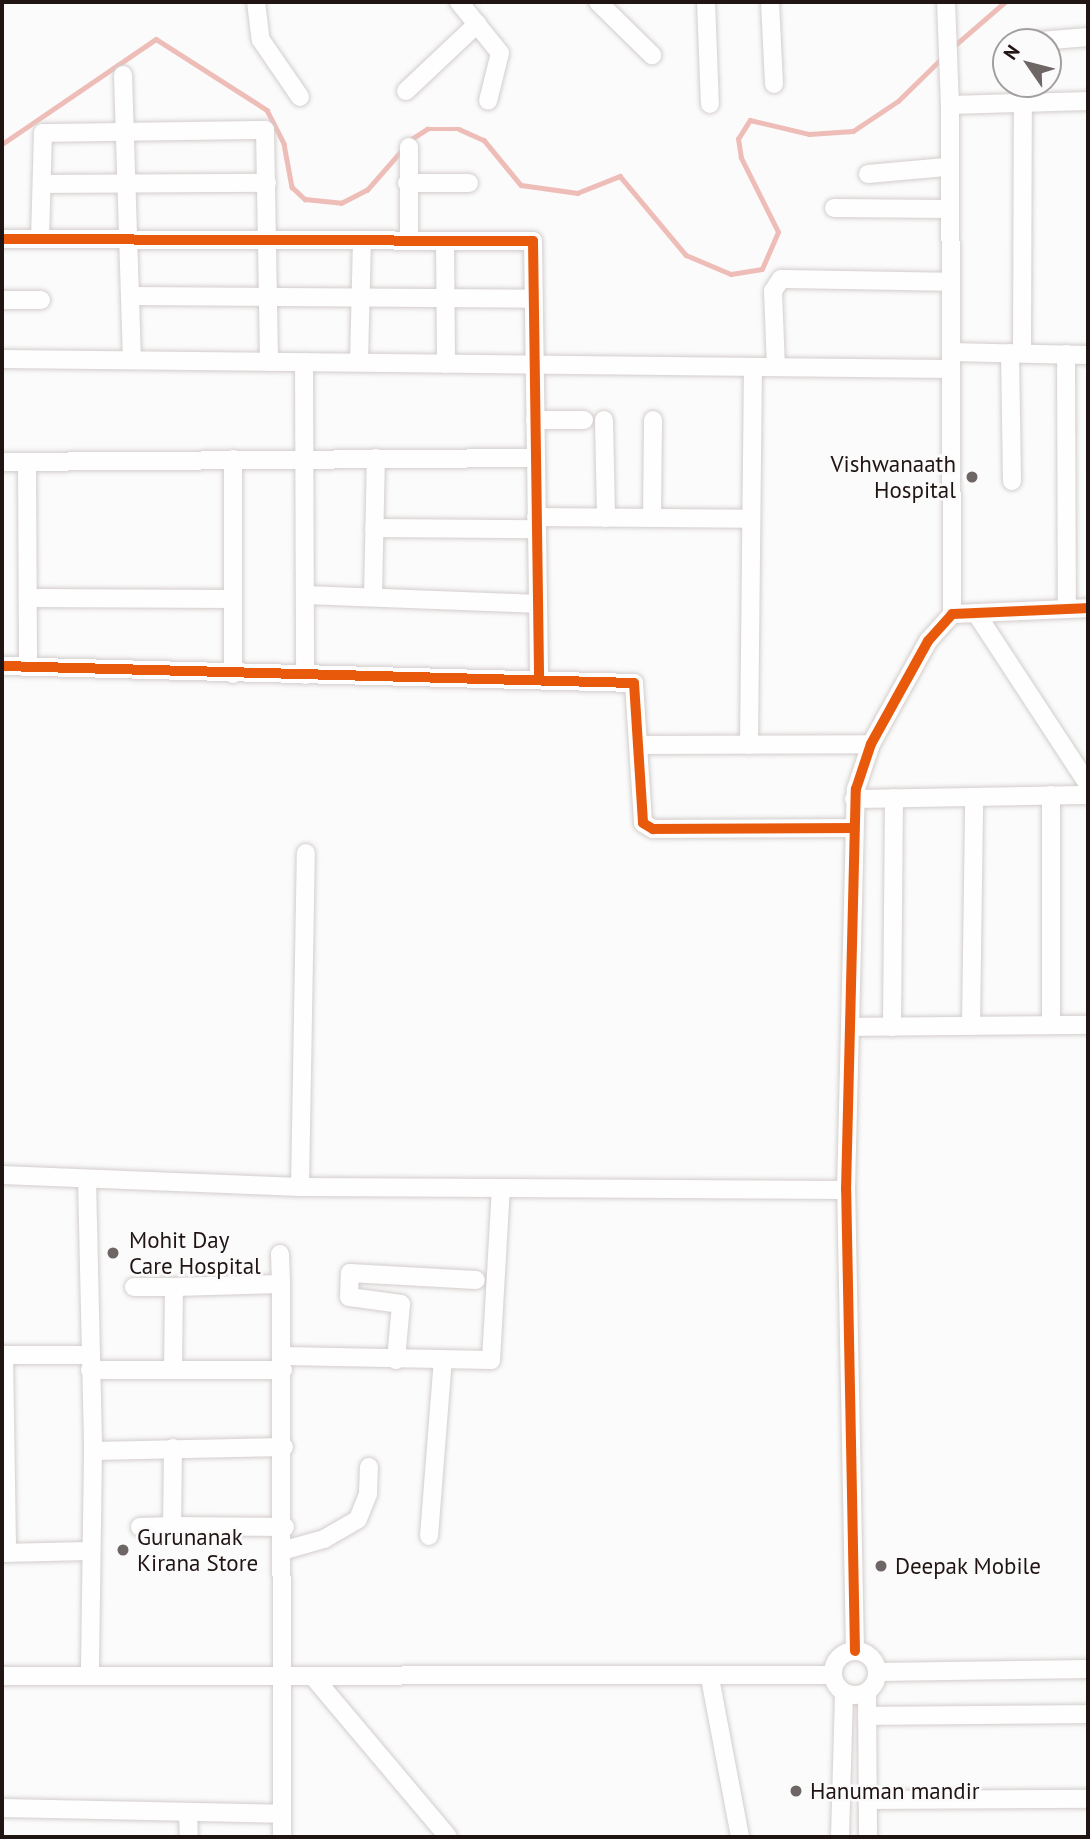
<!DOCTYPE html>
<style>
body{margin:0}
#map{position:relative;width:1090px;height:1839px;overflow:hidden;background:#fbfbfb;font-family:"PT Sans",sans-serif}
div>[style]{position:absolute}
[style*='--x']{left:calc(var(--x)*1px);top:calc(var(--y)*1px);width:calc(var(--w)*1px);rotate:calc(var(--a)*1deg)}
.stream>*{height:4.5px;margin:-2.25px;padding:0 2.25px;transform-origin:2.25px;border-radius:2.25px;background:#eebdb8}
.roads{filter:drop-shadow(0 0 2px #d3cdcc) drop-shadow(0 0 2px #d3cdcc)}
.minor>*{height:18px;margin:-9px;padding:0 9px;transform-origin:9px;border-radius:9px;background:#fefefe}
.minor>.ring{margin:-9px;padding:0;box-sizing:content-box;background:none;border:18px solid #fefefe;border-radius:50%}
.cycleway>*{height:10px;margin:-5px;padding:0 5px;transform-origin:5px;border-radius:5px;background:#e8590c}
.dots>*{width:19px;height:19px;translate:-50% -50%;box-sizing:border-box;border:4px solid #fbfbfb;border-radius:50%}
span{translate:-50% -50%;white-space:nowrap;text-align:center;line-height:1.15;-webkit-text-stroke:5px #fbfbfb;paint-order:stroke}
.poi-label{font-size:23px;color:#211514}
.right{translate:-100% -50%;text-align:right}
.left{translate:0 -50%;text-align:left}
.frame{position:absolute;inset:0;border:4px solid #211514;pointer-events:none}
.north{position:absolute;left:992px;top:28px;width:70px;height:70px;box-sizing:border-box;background:#fbfbfb;border:2px solid #a49f9f;border-radius:50%;rotate:305deg;font-size:19px;font-weight:700;line-height:28px;text-align:center;color:#211514}
.north::after{content:'';display:block;margin:auto;width:24px;height:32px;background:#6d6665;clip-path:polygon(50% 0,100% 100%,50% 72%,0 100%)}
</style>
<div id="map">
<div class="stream">
<i style="--x:953;--y:47;--w:69;--a:-40.9"></i>
<i style="--x:407;--y:142;--w:24;--a:-33"></i>
<i style="--x:427;--y:129;--w:32;--a:0"></i>
<i style="--x:459;--y:129;--w:27;--a:24"></i>
<i style="--x:484;--y:140;--w:58;--a:50.6"></i>
<i style="--x:521;--y:185;--w:57;--a:8.1"></i>
<i style="--x:577;--y:193;--w:46;--a:-21.6"></i>
<i style="--x:620;--y:176;--w:103;--a:50.1"></i>
<i style="--x:686;--y:255;--w:49;--a:22.9"></i>
<i style="--x:731;--y:274;--w:31;--a:-9"></i>
<i style="--x:762;--y:269;--w:40;--a:-66.6"></i>
<i style="--x:778;--y:232;--w:83;--a:-116.6"></i>
<i style="--x:741;--y:158;--w:19;--a:-99"></i>
<i style="--x:738;--y:139;--w:22;--a:-58"></i>
<i style="--x:750;--y:120;--w:61;--a:13.3"></i>
<i style="--x:809;--y:134;--w:44;--a:-3.9"></i>
<i style="--x:853;--y:131;--w:54;--a:-33.7"></i>
<i style="--x:898;--y:101;--w:62;--a:-44.3"></i>
<i style="--x:2;--y:144;--w:186;--a:-34.3"></i>
<i style="--x:156;--y:39;--w:132;--a:32.6"></i>
<i style="--x:267;--y:110;--w:38;--a:63"></i>
<i style="--x:284;--y:144;--w:44;--a:79.5"></i>
<i style="--x:292;--y:187;--w:18;--a:43"></i>
<i style="--x:305;--y:199;--w:36;--a:6"></i>
<i style="--x:341;--y:203;--w:29;--a:-27"></i>
<i style="--x:367;--y:190;--w:53;--a:-48.8"></i>
</div>
<div class="roads">
<div class="minor">
<i style="--x:256;--y:2;--w:38;--a:83"></i>
<i style="--x:261;--y:40;--w:69;--a:55.6"></i>
<i style="--x:459;--y:2;--w:65;--a:51.2"></i>
<i style="--x:500;--y:53;--w:49;--a:104"></i>
<i style="--x:598;--y:2;--w:76;--a:44.5"></i>
<i style="--x:706;--y:2;--w:102;--a:87.8"></i>
<i style="--x:770;--y:2;--w:82;--a:87.2"></i>
<i style="--x:946;--y:2;--w:103;--a:87.8"></i>
<i style="--x:1028;--y:42;--w:60;--a:-4.8"></i>
<i style="--x:123;--y:75;--w:285;--a:88.2"></i>
<i style="--x:406;--y:91;--w:98;--a:-43.3"></i>
<i style="--x:868;--y:174;--w:78;--a:-5.1"></i>
<i style="--x:407;--y:183;--w:62;--a:0"></i>
<i style="--x:42;--y:184;--w:225;--a:-0.3"></i>
<i style="--x:834;--y:208;--w:113;--a:0.5"></i>
<i style="--x:2;--y:239;--w:531;--a:0.22"></i>
<i style="--x:533;--y:241;--w:439;--a:89.2"></i>
<i style="--x:40;--y:239;--w:106;--a:-88.4"></i>
<i style="--x:43;--y:133;--w:222;--a:-0.8"></i>
<i style="--x:265;--y:130;--w:232;--a:89"></i>
<i style="--x:409;--y:240;--w:93;--a:-90"></i>
<i style="--x:445;--y:241;--w:123;--a:89.5"></i>
<i style="--x:130;--y:296;--w:403;--a:0.4"></i>
<i style="--x:2;--y:300;--w:39;--a:0"></i>
<i style="--x:951;--y:352;--w:137;--a:1.3"></i>
<i style="--x:1010;--y:353;--w:128;--a:89.1"></i>
<i style="--x:1022;--y:353;--w:269;--a:-89.8"></i>
<i style="--x:1066;--y:354;--w:253;--a:89.8"></i>
<i style="--x:2;--y:359;--w:946;--a:0.61"></i>
<i style="--x:304;--y:362;--w:313;--a:89.8"></i>
<i style="--x:359;--y:362;--w:122;--a:-88.6"></i>
<i style="--x:776;--y:367;--w:76;--a:-92.3"></i>
<i style="--x:773;--y:291;--w:14;--a:-56"></i>
<i style="--x:781;--y:279;--w:169;--a:1"></i>
<i style="--x:535;--y:420;--w:49;--a:0"></i>
<i style="--x:604;--y:420;--w:98;--a:88.8"></i>
<i style="--x:233;--y:459;--w:215;--a:90"></i>
<i style="--x:2;--y:462;--w:534;--a:-0.43"></i>
<i style="--x:27;--y:463;--w:204;--a:89.7"></i>
<i style="--x:536;--y:517;--w:214;--a:0.5"></i>
<i style="--x:652;--y:518;--w:98;--a:-89.4"></i>
<i style="--x:374;--y:528;--w:163;--a:0.4"></i>
<i style="--x:305;--y:595;--w:233;--a:2.2"></i>
<i style="--x:373;--y:597;--w:139;--a:-88.8"></i>
<i style="--x:32;--y:598;--w:200;--a:0.3"></i>
<i style="--x:976;--y:613;--w:204;--a:56.8"></i>
<i style="--x:952;--y:614;--w:509;--a:-90.23"></i>
<i style="--x:950;--y:105;--w:138;--a:-1.7"></i>
<i style="--x:2;--y:666;--w:632;--a:1.54"></i>
<i style="--x:634;--y:683;--w:140;--a:86.3"></i>
<i style="--x:643;--y:823;--w:12;--a:31"></i>
<i style="--x:653;--y:829;--w:199;--a:-0.3"></i>
<i style="--x:640;--y:745;--w:231;--a:-0.2"></i>
<i style="--x:749;--y:745;--w:378;--a:-89.4"></i>
<i style="--x:854;--y:799;--w:234;--a:-1"></i>
<i style="--x:1051;--y:1025;--w:230;--a:-90"></i>
<i style="--x:971;--y:1026;--w:229;--a:-89.2"></i>
<i style="--x:851;--y:1027;--w:237;--a:-0.5"></i>
<i style="--x:892;--y:1027;--w:229;--a:-89.5"></i>
<i style="--x:2;--y:1175;--w:298;--a:2.3"></i>
<i style="--x:300;--y:1187;--w:546;--a:0.31"></i>
<i style="--x:87;--y:1179;--w:272;--a:88.7"></i>
<i style="--x:93;--y:1451;--w:225;--a:90.8"></i>
<i style="--x:300;--y:1187;--w:334;--a:-89"></i>
<i style="--x:280;--y:1254;--w:30;--a:88"></i>
<i style="--x:134;--y:1287;--w:40;--a:0"></i>
<i style="--x:2;--y:1355;--w:88;--a:0"></i>
<i style="--x:4;--y:1355;--w:198;--a:89.1"></i>
<i style="--x:284;--y:1356;--w:207;--a:1.1"></i>
<i style="--x:491;--y:1360;--w:172;--a:-86.7"></i>
<i style="--x:396;--y:1360;--w:56;--a:-84.9"></i>
<i style="--x:401;--y:1304;--w:52;--a:-172.3"></i>
<i style="--x:349;--y:1297;--w:24;--a:-88"></i>
<i style="--x:350;--y:1273;--w:126;--a:3.2"></i>
<i style="--x:173;--y:1369;--w:82;--a:-89.3"></i>
<i style="--x:174;--y:1287;--w:107;--a:-1.6"></i>
<i style="--x:281;--y:1284;--w:553;--a:89.9"></i>
<i style="--x:90;--y:1370;--w:193;--a:0"></i>
<i style="--x:173;--y:1448;--w:78;--a:90.7"></i>
<i style="--x:172;--y:1526;--w:113;--a:0.5"></i>
<i style="--x:93;--y:1451;--w:191;--a:-1.2"></i>
<i style="--x:140;--y:1527;--w:32;--a:-2"></i>
<i style="--x:429;--y:1536;--w:177;--a:-85.5"></i>
<i style="--x:285;--y:1550;--w:41;--a:-15.8"></i>
<i style="--x:324;--y:1539;--w:39;--a:-30"></i>
<i style="--x:358;--y:1519;--w:27;--a:-68"></i>
<i style="--x:368;--y:1494;--w:27;--a:-88"></i>
<i style="--x:2;--y:1553;--w:87;--a:-1.3"></i>
<i class="ring" style="left:833px;top:1651px;width:26px;height:26px"></i>
<i style="--x:855;--y:1651;--w:461;--a:-91.1"></i>
<i style="--x:846;--y:1190;--w:401;--a:-88.6"></i>
<i style="--x:856;--y:789;--w:47;--a:-71.6"></i>
<i style="--x:871;--y:744;--w:118;--a:-61"></i>
<i style="--x:928;--y:641;--w:36;--a:-48"></i>
<i style="--x:952;--y:614;--w:136;--a:-2.5"></i>
<i style="--x:877;--y:1672;--w:211;--a:-0.8"></i>
<i style="--x:2;--y:1676;--w:831;--a:-0.07"></i>
<i style="--x:710;--y:1678;--w:162;--a:79.3"></i>
<i style="--x:316;--y:1680;--w:205;--a:49.9"></i>
<i style="--x:867;--y:1692;--w:145;--a:89.6"></i>
<i style="--x:867;--y:1716;--w:221;--a:-0.5"></i>
<i style="--x:868;--y:1800;--w:220;--a:-0.3"></i>
<i style="--x:2;--y:1808;--w:280;--a:1.2"></i>
<i style="--x:188;--y:1813;--w:24;--a:88"></i>
<i style="--x:840;--y:1837;--w:144;--a:-88.4"></i>
</div>
</div>
<div class="cycleway">
<i style="--x:2;--y:239;--w:531;--a:0.22"></i>
<i style="--x:533;--y:241;--w:439;--a:89.2"></i>
<i style="--x:2;--y:666;--w:632;--a:1.54"></i>
<i style="--x:634;--y:683;--w:140;--a:86.3"></i>
<i style="--x:643;--y:823;--w:12;--a:31"></i>
<i style="--x:653;--y:829;--w:199;--a:-0.3"></i>
<i style="--x:855;--y:1651;--w:461;--a:-91.1"></i>
<i style="--x:846;--y:1190;--w:401;--a:-88.6"></i>
<i style="--x:856;--y:789;--w:47;--a:-71.6"></i>
<i style="--x:871;--y:744;--w:118;--a:-61"></i>
<i style="--x:928;--y:641;--w:36;--a:-48"></i>
<i style="--x:952;--y:614;--w:136;--a:-2.5"></i>
</div>
<div class="dots">
<i style="left:972px;top:477px;background:#6d6665"></i>
<i style="left:113px;top:1253px;background:#6d6665"></i>
<i style="left:123px;top:1550px;background:#6d6665"></i>
<i style="left:881px;top:1566px;background:#6d6665"></i>
<i style="left:796px;top:1791px;background:#6d6665"></i>
</div>
<div class="poi-label">
<span class="right" style="left:956px;top:477px">Vishwanaath<br>Hospital</span>
<span class="left" style="left:129px;top:1253px">Mohit Day<br>Care Hospital</span>
<span class="left" style="left:137px;top:1550px">Gurunanak<br>Kirana Store</span>
<span class="left" style="left:895px;top:1566px">Deepak Mobile</span>
<span class="left" style="left:810px;top:1791px">Hanuman mandir</span>
</div>
<div class="frame"></div>
<div class="north">N</div>
</div>
